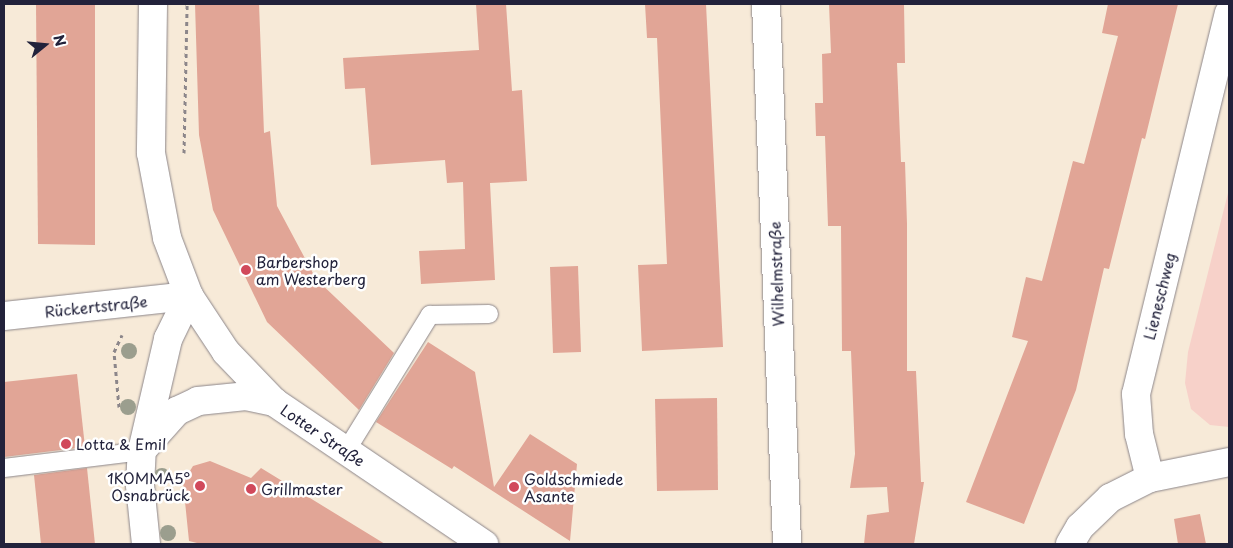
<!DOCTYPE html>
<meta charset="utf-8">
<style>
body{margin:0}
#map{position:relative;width:1233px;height:548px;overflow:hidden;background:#f7ead8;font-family:"Playpen Sans",sans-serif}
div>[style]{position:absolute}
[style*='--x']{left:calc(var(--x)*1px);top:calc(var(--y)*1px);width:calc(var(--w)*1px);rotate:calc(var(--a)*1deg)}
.built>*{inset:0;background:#f7d1c9}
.building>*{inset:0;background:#e1a596}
.path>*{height:3px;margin-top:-1.5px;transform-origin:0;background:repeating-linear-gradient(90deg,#8c868a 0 4px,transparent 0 8px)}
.roads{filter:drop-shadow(0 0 1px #8c868a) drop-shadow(0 0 1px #8c868a)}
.lane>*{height:18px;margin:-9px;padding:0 9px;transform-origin:9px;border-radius:9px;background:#fff}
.street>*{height:28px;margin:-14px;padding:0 14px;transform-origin:14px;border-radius:14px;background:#fff}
.secondary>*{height:28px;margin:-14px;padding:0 14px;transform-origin:14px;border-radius:14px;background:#fff}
.trees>*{width:16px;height:16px;margin:-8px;border-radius:50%;background:#9b9e8e}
.dots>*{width:14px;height:14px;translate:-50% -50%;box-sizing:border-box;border:2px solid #fff;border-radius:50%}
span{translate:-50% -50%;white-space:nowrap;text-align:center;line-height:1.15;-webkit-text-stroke:5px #fff;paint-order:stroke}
.poi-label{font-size:15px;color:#22223b}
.left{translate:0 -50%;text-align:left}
.right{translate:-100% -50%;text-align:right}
.street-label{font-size:15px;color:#22223b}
.frame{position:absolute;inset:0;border:5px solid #22223b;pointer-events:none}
.north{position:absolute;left:20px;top:20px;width:50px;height:50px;-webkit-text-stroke:4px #fff;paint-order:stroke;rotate:73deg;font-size:14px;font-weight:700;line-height:20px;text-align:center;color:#22223b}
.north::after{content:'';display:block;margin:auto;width:18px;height:22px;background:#22223b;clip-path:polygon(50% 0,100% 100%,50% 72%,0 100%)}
</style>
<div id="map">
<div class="built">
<i style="clip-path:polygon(1229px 189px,1229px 427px,1210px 425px,1191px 409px,1185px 383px,1188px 352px)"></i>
</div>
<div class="building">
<i style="clip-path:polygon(36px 4px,95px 4px,95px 245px,38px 244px)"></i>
<i style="clip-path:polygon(195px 4px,259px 4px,264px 133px,270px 131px,277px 206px,316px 279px,394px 353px,359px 410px,267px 322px,213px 210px,199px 135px)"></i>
<i style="clip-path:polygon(476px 4px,506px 4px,512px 91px,522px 90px,527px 181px,490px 183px,495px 280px,421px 284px,419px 251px,465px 249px,463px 182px,447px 183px,445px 160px,371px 165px,365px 88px,345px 89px,343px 58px,479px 50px)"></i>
<i style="clip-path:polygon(645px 4px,706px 4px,723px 347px,642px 351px,638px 265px,667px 264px,657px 38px,647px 38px)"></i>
<i style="clip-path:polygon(829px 4px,904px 4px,905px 63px,897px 63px,901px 162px,905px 162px,907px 224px,907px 371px,916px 371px,921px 482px,924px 482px,914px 544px,864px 544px,867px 515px,889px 512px,887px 487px,850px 488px,855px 454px,851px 351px,842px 351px,841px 226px,828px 226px,825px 136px,816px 136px,815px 103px,823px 103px,822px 54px,831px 53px)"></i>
<i style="clip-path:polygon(1108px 4px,1178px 4px,1145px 139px,1142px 138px,1109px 269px,1104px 268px,1076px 390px,1024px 524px,966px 502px,1028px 341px,1012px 337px,1026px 277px,1042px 281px,1073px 161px,1084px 164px,1118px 36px,1102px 33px)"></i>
<i style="clip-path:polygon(578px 266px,581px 352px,553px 353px,550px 267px)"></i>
<i style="clip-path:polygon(428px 342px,475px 372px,494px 487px,530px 434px,577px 464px,570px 541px,454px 466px,452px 469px,376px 422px)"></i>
<i style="clip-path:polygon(77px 374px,85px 447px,4px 457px,4px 382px)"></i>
<i style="clip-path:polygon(717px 398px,718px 490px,657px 491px,655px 399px)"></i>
<i style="clip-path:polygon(210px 461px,251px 478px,261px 468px,385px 544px,201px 544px,189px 541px,183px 482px,193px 466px)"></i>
<i style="clip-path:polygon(87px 468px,95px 544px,41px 544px,34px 475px)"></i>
<i style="clip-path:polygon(1200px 514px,1206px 544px,1178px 544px,1174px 519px)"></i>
</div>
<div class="path">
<i style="--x:184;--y:153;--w:149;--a:-88.8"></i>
<i style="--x:119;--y:407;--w:55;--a:-95.2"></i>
<i style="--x:114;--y:352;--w:19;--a:-65"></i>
</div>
<div class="roads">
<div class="lane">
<i style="--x:346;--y:451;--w:160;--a:-58.3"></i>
<i style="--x:430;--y:315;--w:59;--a:-1"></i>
<i style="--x:4;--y:468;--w:139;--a:-7"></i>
</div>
<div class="street">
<i style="--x:766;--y:4;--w:540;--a:87.77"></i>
<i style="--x:4;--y:316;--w:186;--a:-6.2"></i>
<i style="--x:144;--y:448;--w:50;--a:-48.3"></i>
<i style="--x:177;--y:411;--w:23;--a:-25"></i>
<i style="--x:198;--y:401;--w:48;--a:-5.9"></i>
<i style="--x:246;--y:396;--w:29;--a:12"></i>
<i style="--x:1150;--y:478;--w:45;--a:-104"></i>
<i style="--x:1139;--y:434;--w:40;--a:-94.3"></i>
<i style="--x:1136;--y:394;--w:392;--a:-76.3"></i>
<i style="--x:146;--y:544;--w:59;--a:-95.8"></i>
<i style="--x:140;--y:485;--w:34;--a:-87"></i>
<i style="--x:142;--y:451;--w:115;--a:-76.9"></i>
<i style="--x:168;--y:339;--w:48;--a:-64"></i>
<i style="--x:1070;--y:544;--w:20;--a:-60"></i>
<i style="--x:1080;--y:527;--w:42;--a:-44"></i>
<i style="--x:1110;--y:498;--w:45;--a:-26.6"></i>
<i style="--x:1150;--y:478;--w:81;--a:-11.4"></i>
</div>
<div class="secondary">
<i style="--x:153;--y:4;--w:149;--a:90.8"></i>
<i style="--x:151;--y:153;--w:86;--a:79.3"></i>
<i style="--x:167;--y:238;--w:62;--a:69.2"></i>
<i style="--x:189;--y:296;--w:67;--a:56.5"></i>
<i style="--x:226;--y:352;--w:69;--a:46.2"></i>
<i style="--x:274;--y:402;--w:254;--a:34.1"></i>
</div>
</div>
<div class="trees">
<i style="left:129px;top:351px"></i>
<i style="left:128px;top:407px"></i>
<i style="left:162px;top:476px"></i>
<i style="left:168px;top:533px"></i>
</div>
<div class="dots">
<i style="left:246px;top:270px;background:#d1495b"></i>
<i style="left:66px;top:444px;background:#d1495b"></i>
<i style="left:200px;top:486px;background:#d1495b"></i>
<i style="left:514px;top:487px;background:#d1495b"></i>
<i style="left:251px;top:489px;background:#d1495b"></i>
</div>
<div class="poi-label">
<span class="left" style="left:256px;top:270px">Barbershop<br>am Westerberg</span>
<span class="left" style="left:76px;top:444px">Lotta &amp; Emil</span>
<span class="right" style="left:190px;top:486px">1KOMMA5°<br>Osnabrück</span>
<span class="left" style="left:524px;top:487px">Goldschmiede<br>Asante</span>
<span class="left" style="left:261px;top:489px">Grillmaster</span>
</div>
<div class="street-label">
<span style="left:776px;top:274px;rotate:-92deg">Wilhelmstraße</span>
<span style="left:1159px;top:296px;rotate:-76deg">Lieneschweg</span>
<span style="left:96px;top:306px;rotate:-6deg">Rückertstraße</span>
<span style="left:323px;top:435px;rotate:34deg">Lotter Straße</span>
</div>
<div class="frame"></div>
<div class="north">N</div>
</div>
